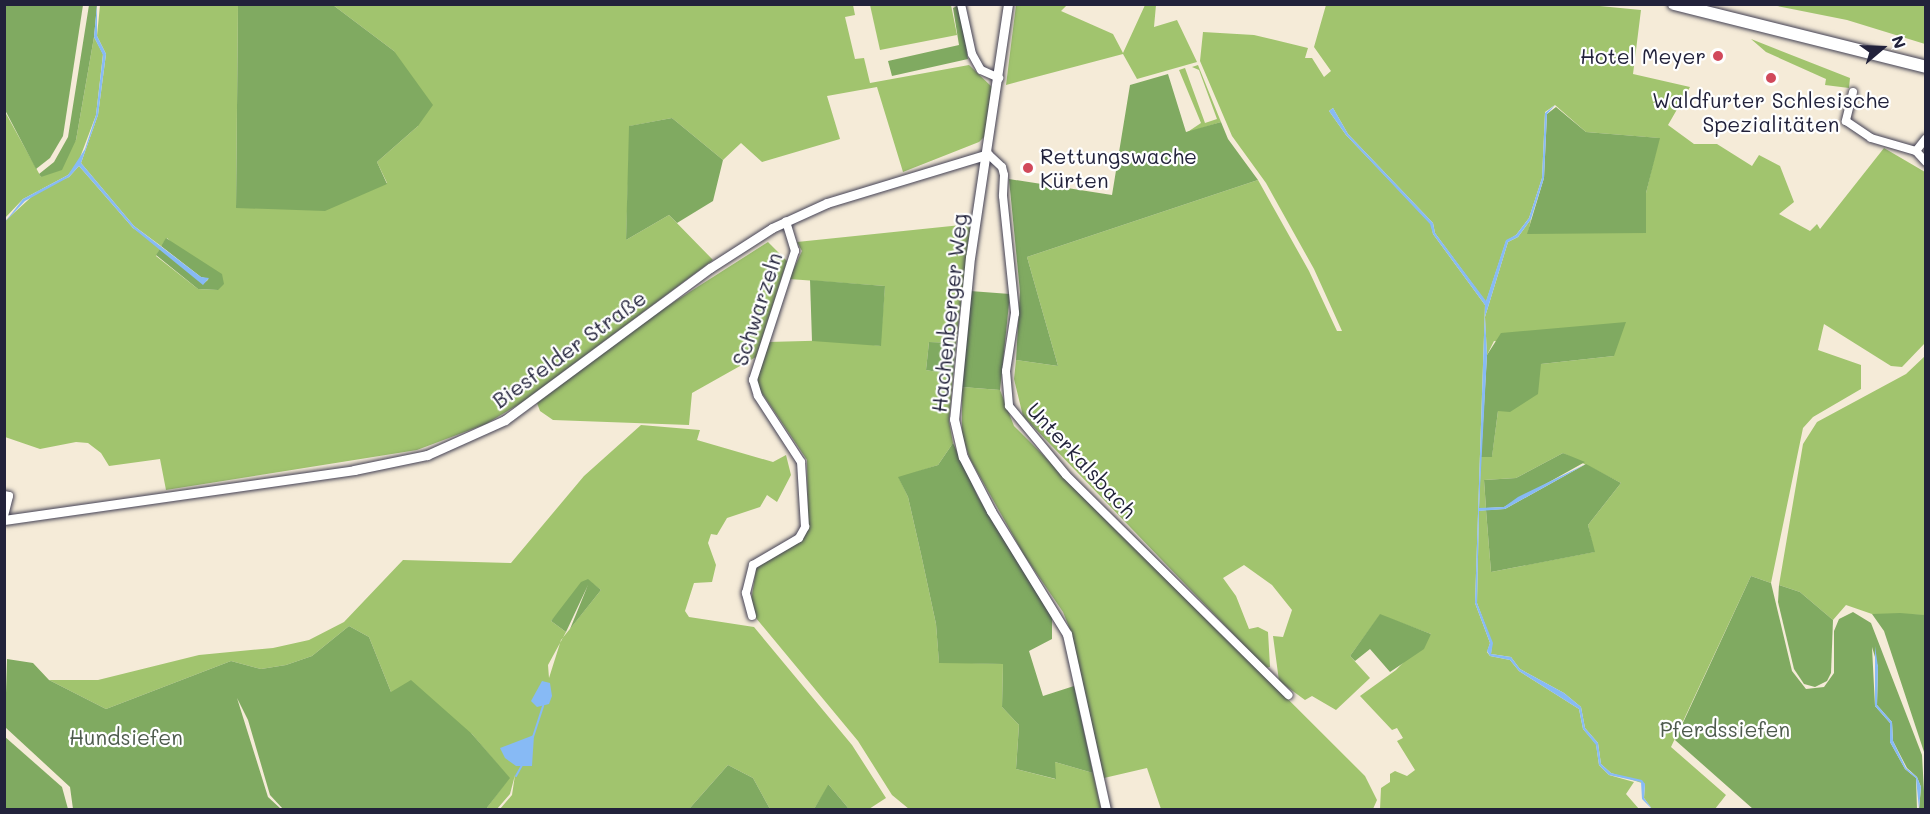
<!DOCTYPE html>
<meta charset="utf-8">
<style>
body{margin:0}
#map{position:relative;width:1930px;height:814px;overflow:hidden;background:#f5ebd8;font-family:Mali,sans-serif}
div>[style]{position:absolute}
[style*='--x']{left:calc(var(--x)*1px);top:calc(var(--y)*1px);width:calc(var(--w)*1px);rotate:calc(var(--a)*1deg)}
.green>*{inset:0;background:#a1c46e}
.forest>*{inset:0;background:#80aa61}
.water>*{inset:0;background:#87baf5}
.stream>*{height:2px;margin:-1px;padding:0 1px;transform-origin:1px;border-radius:1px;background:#87baf5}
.roads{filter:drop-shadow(0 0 2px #424053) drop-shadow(0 0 2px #424053)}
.minor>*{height:8px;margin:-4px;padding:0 4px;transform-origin:4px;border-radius:4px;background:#fff}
.tertiary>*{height:9px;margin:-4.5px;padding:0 4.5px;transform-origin:4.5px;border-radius:4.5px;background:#fff}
.primary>*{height:12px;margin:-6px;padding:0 6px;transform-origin:6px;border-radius:6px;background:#fff}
.dots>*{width:16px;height:16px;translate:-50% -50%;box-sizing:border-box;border:3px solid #fff;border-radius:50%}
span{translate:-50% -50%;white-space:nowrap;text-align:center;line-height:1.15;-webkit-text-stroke:4.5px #fff;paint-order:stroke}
.poi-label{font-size:21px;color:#22223b}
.right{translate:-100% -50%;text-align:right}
.left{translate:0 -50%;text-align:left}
.street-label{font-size:21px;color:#22223b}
.park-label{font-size:21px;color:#4e5b4d}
.frame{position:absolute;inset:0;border:6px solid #22223b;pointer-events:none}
.north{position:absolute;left:1852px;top:18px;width:60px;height:60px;-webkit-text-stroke:4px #fff;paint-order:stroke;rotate:71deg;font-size:16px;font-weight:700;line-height:24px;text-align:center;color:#22223b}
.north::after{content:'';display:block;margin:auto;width:21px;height:27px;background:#22223b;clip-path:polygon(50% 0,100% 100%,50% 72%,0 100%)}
</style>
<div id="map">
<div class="green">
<i style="clip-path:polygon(1579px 4px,1641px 10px,1633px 74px,1690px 87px,1668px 125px,1694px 144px,1717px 144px,1752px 166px,1759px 155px,1780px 166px,1794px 202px,1779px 214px,1810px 231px,1817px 224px,1820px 229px,1884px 148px,1925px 172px,1925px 343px,1902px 367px,1891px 366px,1824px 324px,1818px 350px,1861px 365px,1861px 389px,1813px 417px,1803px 428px,1771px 583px,1751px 576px,1671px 747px,1726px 795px,1715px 809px,1652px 809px,1644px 798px,1645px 784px,1611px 773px,1601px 764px,1598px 743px,1585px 728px,1581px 707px,1564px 693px,1520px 669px,1511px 657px,1491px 654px,1492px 643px,1477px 603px,1479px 511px,1486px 510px,1491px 572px,1594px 552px,1588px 525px,1621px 483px,1563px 453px,1516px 478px,1484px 480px,1486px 508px,1479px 508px,1481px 457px,1492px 456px,1498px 411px,1541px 364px,1614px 356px,1494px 341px,1487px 355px,1485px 317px,1508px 242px,1518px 237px,1531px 219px,1528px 233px,1646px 232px,1646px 193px,1659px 138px,1586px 132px,1555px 105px,1545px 112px,1542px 178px,1529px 218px,1516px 235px,1506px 241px,1486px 302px,1435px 233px,1433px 223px,1348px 134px,1333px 108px,1329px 111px,1346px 135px,1431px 224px,1433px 234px,1485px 305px,1475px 603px,1490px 643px,1487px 652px,1490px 656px,1510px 660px,1519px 671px,1579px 709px,1583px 729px,1596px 744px,1599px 765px,1609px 775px,1634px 782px,1626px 794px,1639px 809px,1380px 809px,1381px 788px,1390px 782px,1390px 774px,1395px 771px,1407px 776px,1415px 770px,1397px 741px,1403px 738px,1397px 728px,1392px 730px,1360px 696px,1396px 670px,1431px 634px,1380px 615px,1350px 656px,1370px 678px,1336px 710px,1312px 696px,1305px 700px,1279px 681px,1273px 636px,1283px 637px,1292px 610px,1272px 585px,1244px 565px,1223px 578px,1236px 596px,1249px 629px,1258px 627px,1268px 632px,1270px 667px,1266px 668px,1023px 416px,1014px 379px,1016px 360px,1058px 366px,1027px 257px,1258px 180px,1309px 271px,1337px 331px,1342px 331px,1314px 269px,1266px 183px,1232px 136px,1200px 61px,1203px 32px,1254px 35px,1308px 48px,1305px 58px,1312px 58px,1324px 77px,1331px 71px,1314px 47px,1326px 5px)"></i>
<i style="clip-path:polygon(100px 5px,238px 5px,236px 208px,387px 183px,377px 162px,418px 126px,394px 51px,333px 5px,853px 5px,855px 15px,845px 17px,855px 59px,864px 58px,870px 83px,969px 65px,992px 87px,986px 135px,979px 142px,903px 172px,877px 87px,827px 96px,840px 139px,762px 162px,741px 143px,723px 160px,672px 118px,630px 126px,626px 240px,669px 215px,713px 260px,521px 403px,486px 424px,417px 450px,166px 490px,160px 459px,109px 466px,101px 453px,88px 443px,76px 442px,40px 449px,5px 437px,4px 222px,38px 191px,69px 177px,79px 166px,133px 228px,161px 247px,156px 256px,198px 289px,218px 290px,167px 238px,161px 246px,134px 226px,81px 163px,98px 115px,106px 54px,97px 36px)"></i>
<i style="clip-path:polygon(870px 5px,951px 5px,957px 35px,880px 50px)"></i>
<i style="clip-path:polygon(1016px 5px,1067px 5px,1061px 11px,1113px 34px,1123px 53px,1145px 5px,1156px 5px,1154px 27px,1177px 20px,1197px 62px,1137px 79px,1123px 54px,1006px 85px)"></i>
<i style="clip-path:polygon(1772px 5px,1925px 5px,1925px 44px,1847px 20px)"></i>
<i style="clip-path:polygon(94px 37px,103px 54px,96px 115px,78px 163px,68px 175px,23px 199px,5px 218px,4px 110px,41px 177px,76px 140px)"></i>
<i style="clip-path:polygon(1751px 39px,1850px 78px,1849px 88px,1825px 85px,1826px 79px,1766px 52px)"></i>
<i style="clip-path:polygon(1198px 65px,1221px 122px,1186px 133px,1201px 123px,1179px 70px,1185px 68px,1205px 123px,1217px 119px,1199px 70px,1192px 67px)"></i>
<i style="clip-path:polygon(971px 224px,956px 343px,929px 342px,926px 370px,953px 375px,949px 421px,953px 443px,938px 465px,899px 478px,908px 497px,921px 554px,936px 624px,939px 662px,1003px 664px,1002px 707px,1019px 725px,1016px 769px,1055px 779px,1055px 762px,1093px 773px,1101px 809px,909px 809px,892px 795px,858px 741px,756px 618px,751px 602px,756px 569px,767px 557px,798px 543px,808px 527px,807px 460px,758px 387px,757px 375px,768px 342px,842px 340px,880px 346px,885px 286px,789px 279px,802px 251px,797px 242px)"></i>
<i style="clip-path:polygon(768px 242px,787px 261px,756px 357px,692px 393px,689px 425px,553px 420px,540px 411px,537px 403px,655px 314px)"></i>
<i style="clip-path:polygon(1925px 356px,1925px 615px,1872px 614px,1846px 605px,1833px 620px,1800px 592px,1779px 585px,1803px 444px,1817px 422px,1906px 374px)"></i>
<i style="clip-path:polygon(962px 387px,1000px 390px,1014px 426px,1365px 776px,1377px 800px,1373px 809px,1161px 809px,1147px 768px,1104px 778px,1071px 632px,1063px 612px,1024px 555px,970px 459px,962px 435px)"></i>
<i style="clip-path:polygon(evenodd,641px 425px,700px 430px,697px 440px,773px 462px,786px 455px,791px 475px,777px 502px,767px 495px,760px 507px,727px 518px,717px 535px,711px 534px,708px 543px,716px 565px,712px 582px,694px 583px,685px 611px,689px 617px,754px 627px,852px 745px,886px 798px,869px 809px,849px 809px,829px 785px,814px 809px,770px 809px,753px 778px,728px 765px,689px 809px,500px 809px,512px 795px,515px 775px,510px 794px,497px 809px,486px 809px,509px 778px,472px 734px,391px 692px,369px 637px,349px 626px,312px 656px,286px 665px,261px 669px,231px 661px,106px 709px,49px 680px,98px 680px,199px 655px,273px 648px,309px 640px,344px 622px,403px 560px,511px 563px,584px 476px,641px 425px,588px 580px,601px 590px,561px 640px,549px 678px,548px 665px,566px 632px,551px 621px,588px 580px)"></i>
</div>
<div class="forest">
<i style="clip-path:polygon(4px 5px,83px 5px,63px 136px,50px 158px,36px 169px,5px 110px)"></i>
<i style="clip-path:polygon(89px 5px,97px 5px,94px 37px,76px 140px,62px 170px,41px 177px,39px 174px,54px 162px,68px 137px)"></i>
<i style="clip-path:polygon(238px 5px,333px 5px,394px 51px,433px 105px,418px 126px,377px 162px,387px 184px,325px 211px,236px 208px)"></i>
<i style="clip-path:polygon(959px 5px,968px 59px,892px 76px,888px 61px,959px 45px,953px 8px)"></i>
<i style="clip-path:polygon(1168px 74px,1186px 132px,1221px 122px,1228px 139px,1258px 180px,1027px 257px,1058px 366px,1016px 360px,1020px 292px,1009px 179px,1112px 195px,1130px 85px)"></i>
<i style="clip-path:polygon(1556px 107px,1586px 132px,1660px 138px,1646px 193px,1646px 233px,1527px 234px,1544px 178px,1547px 114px)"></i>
<i style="clip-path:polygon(672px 118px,723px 160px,713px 201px,677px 223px,669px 215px,626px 240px,629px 126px)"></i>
<i style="clip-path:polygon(166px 238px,222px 274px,224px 284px,218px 290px,198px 289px,156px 255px,161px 247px,203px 284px,209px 279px,201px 277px,161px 246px)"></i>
<i style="clip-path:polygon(810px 280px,885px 286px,881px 346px,812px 341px)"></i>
<i style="clip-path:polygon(970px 291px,1010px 294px,1000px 390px,962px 387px)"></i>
<i style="clip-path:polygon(1626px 322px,1614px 356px,1541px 364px,1538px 394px,1510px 412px,1498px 411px,1492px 457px,1481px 457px,1487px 355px,1501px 333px)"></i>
<i style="clip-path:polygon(929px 342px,956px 343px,953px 375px,926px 370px)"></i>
<i style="clip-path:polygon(953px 443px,978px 497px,1052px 615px,1052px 639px,1029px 651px,1043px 696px,1074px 686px,1093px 773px,1055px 762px,1056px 779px,1016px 769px,1019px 725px,1002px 707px,1003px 664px,939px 663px,936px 624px,921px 554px,908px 497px,898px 477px,938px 465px)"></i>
<i style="clip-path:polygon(1563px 453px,1585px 462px,1504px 507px,1486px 508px,1484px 480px,1516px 478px)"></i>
<i style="clip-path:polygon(1586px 464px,1621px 483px,1588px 525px,1595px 552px,1491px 572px,1486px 510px,1505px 509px)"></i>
<i style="clip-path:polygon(1751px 576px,1771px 583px,1792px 671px,1806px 689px,1824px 687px,1834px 673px,1834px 631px,1839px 619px,1853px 612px,1871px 623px,1922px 755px,1925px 809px,1919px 809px,1921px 787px,1917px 777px,1907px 768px,1893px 741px,1892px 722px,1877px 705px,1878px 667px,1872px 647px,1875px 706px,1890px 723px,1890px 742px,1905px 769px,1916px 778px,1917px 809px,1753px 809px,1675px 740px)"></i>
<i style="clip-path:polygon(588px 579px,601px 590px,570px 629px,588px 585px,566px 632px,551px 621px,581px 582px)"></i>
<i style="clip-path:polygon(1779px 585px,1800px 592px,1833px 620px,1831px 673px,1827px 681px,1815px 687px,1804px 684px,1794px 669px,1778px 602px)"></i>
<i style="clip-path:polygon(1900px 613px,1925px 615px,1925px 755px,1884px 631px,1872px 614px)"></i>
<i style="clip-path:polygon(1380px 614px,1431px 634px,1424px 649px,1390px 672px,1370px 649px,1355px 661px,1350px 656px)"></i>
<i style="clip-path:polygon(349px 626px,369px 637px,391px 692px,411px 680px,472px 734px,510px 778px,486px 809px,283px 809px,270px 795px,248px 720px,237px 698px,268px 797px,281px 809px,73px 809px,70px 787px,5px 727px,7px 659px,33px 663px,49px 680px,106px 709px,231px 661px,261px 669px,286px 665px,312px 656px)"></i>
<i style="clip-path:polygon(4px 736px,62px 787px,68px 809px,5px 809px)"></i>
<i style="clip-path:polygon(728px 765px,753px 778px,770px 809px,689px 809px)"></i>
<i style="clip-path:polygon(828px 785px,829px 785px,849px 809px,814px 809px)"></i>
</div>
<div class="water">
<i style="clip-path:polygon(97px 5px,97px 36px,106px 54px,98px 115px,81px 163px,134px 226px,201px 277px,209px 278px,203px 285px,133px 228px,79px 166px,69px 177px,25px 201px,5px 222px,23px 199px,68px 175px,85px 149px,96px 115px,103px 55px,94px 37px)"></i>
<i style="clip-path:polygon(1555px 105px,1547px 114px,1544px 178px,1531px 219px,1518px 237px,1508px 242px,1485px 317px,1487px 355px,1479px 508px,1504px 507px,1518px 497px,1586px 464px,1505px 509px,1479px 511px,1477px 603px,1493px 643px,1491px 654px,1511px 657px,1520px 669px,1564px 693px,1581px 707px,1585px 728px,1598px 743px,1601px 764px,1611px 773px,1642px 780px,1645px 784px,1644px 798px,1652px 809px,1642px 799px,1641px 782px,1609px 775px,1599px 765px,1596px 745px,1583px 729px,1579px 709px,1519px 671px,1510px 660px,1490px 656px,1487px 651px,1490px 643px,1475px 603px,1485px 305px,1433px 234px,1430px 224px,1346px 135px,1329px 111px,1333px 108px,1348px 134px,1433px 223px,1435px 233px,1486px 301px,1506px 240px,1516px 235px,1529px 218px,1542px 178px,1545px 113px)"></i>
<i style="clip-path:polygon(1875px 646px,1878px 667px,1877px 705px,1892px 722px,1893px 741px,1906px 768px,1917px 777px,1921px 787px,1919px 809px,1916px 778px,1905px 769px,1890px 742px,1890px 723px,1875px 706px)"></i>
<i style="clip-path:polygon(542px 681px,550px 683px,552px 696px,549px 704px,537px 707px,531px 701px)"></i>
<i style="clip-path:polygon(534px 735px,532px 766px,516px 766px,505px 758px,500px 748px)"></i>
</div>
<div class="stream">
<i style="--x:533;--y:737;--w:33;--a:-72"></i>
<i style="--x:516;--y:776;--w:13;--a:-61"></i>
</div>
<div class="roads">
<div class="minor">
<i style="--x:961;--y:4;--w:51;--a:77.6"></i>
<i style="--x:972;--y:54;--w:18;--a:61"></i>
<i style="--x:981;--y:70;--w:20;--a:24"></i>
<i style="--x:1853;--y:92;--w:30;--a:104"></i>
<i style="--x:1846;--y:121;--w:30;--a:34"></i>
<i style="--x:1871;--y:138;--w:47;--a:16.1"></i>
<i style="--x:1916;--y:151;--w:16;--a:-52"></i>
<i style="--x:1916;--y:151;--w:15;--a:48"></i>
<i style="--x:988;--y:154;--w:19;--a:43"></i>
<i style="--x:1002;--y:167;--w:8;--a:76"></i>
<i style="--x:1004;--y:175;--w:21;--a:93"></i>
<i style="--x:1003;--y:196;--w:118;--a:84.1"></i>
<i style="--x:1015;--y:313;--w:59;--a:98.8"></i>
<i style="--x:1006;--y:371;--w:35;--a:85"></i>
<i style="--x:1009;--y:406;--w:89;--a:50.4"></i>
<i style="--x:1066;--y:475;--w:313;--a:44.7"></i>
<i style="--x:4;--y:495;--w:5;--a:11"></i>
<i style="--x:9;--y:496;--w:21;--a:104"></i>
<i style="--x:752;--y:616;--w:24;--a:-105"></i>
<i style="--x:746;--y:593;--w:29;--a:-76"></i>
<i style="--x:753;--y:565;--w:53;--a:-30.4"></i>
<i style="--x:799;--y:538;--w:13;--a:-61"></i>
<i style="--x:805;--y:527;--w:65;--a:-93.5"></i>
<i style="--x:801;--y:462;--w:79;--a:-123.1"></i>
<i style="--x:758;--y:396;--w:17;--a:-107"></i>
<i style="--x:753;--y:380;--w:136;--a:-72"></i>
<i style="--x:795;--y:251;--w:31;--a:-107"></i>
</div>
<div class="tertiary">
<i style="--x:1008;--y:4;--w:256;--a:98.5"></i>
<i style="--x:970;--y:257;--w:163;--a:95.6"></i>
<i style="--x:954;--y:419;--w:39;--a:77"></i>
<i style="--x:963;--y:457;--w:61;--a:62.6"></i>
<i style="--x:991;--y:511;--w:145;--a:58.3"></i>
<i style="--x:1067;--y:634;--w:180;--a:77.5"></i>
<i style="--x:4;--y:520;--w:354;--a:-8.1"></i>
<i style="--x:354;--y:470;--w:75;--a:-11.6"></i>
<i style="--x:427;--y:455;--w:85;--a:-24.2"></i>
<i style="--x:505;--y:420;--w:255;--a:-36.6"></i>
<i style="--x:710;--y:268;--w:74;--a:-32.8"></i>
<i style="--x:772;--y:228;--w:60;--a:-24.4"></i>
<i style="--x:827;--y:203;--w:168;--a:-16.9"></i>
</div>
<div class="primary">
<i style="--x:1674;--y:4;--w:260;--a:14"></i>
</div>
</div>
<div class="dots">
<i style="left:1718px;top:56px;background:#d1495b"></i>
<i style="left:1771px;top:78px;background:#d1495b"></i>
<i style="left:1028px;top:168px;background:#d1495b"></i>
</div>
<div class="poi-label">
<span class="right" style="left:1706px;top:56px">Hotel Meyer</span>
<span style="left:1771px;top:112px">Waldfurter Schlesische<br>Spezialitäten</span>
<span class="left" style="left:1040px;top:168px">Rettungswache<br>Kürten</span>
</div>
<div class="street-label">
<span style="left:757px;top:309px;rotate:-72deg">Schwarzeln</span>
<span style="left:949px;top:313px;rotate:-84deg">Hachenberger Weg</span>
<span style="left:569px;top:349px;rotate:-36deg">Biesfelder Straße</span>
<span style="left:1082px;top:460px;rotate:47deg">Unterkalsbach</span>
</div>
<div class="park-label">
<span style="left:1725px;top:729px">Pferdssiefen</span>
<span style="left:126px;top:737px">Hundsiefen</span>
</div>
<div class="frame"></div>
<div class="north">N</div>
</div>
